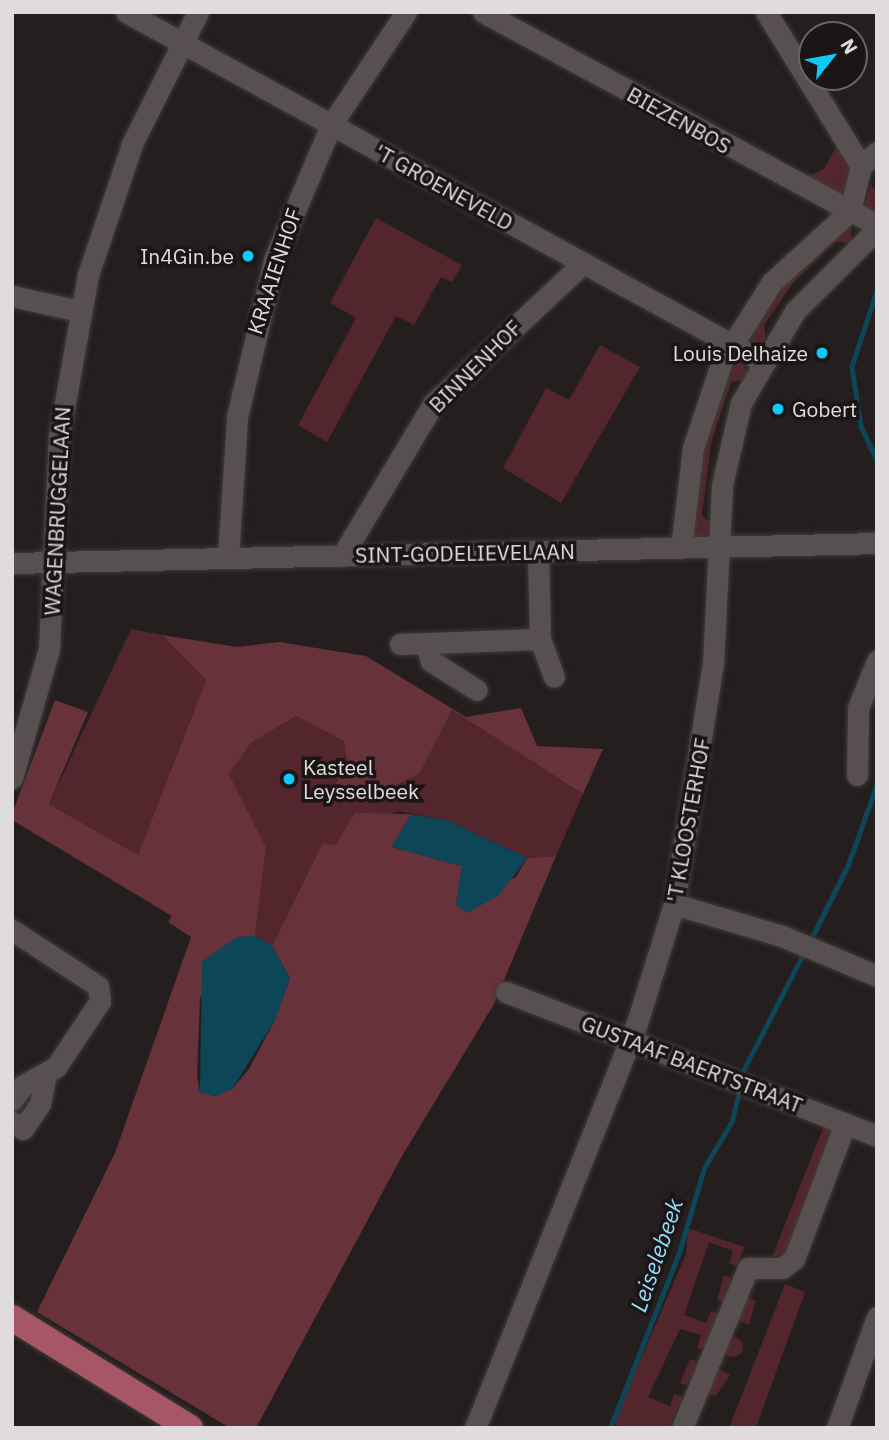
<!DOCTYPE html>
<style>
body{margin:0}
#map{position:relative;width:889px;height:1440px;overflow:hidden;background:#251e1e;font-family:"IBM Plex Sans",sans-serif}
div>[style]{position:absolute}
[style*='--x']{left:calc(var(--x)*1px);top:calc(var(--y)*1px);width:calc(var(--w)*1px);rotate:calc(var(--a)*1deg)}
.green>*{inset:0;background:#53262d}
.round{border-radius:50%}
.forest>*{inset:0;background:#68323b}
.water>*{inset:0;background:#0d4657}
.stream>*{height:4.5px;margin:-2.25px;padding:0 2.25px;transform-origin:2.25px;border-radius:2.25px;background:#0d4657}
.roads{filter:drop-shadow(0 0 2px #403b3b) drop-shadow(0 0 2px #403b3b)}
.minor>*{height:21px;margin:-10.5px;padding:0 10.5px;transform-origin:10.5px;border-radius:10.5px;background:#585050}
.major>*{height:26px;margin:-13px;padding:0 13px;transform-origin:13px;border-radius:13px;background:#a75666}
.dots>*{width:19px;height:19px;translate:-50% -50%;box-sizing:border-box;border:4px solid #1b1515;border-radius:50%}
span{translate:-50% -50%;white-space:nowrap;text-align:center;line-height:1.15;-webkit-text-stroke:7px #1b1515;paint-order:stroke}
.street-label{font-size:21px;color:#e0dbdc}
.poi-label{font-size:21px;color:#e0dbdc}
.right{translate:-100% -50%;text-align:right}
.left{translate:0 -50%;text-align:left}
.water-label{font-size:23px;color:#90defb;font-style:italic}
.frame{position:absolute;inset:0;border:14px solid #e0dbdc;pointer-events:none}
.north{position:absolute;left:798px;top:21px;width:70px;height:70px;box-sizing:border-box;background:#1b1515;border:2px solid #6a6465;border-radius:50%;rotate:59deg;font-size:19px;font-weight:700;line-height:28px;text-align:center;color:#e0dbdc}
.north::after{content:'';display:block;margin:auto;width:24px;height:32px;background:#0ecafa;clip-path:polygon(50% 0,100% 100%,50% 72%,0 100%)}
</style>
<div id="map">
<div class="green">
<i style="clip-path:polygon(837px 144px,852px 165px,848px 197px,805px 178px,825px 168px)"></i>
<i style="clip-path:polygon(871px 185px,877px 193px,877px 219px,863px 211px)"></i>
<i style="clip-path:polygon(376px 218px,462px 265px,452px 282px,441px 277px,414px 325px,396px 316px,327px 442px,298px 425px,356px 318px,330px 303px)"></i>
<i style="clip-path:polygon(851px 223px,852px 243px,835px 242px,793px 283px,764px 325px,766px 344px,747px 345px,744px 329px,756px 311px)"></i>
<i style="clip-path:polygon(600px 345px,640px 367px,561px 503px,503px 468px,546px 388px,569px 400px)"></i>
<i style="clip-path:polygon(735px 358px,748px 371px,744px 380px,731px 382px,711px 443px,702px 515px,710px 523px,704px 542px,688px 537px,698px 444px,717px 382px)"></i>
<i style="clip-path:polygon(131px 629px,162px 635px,206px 680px,138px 855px,49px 804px)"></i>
<i style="clip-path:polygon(452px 710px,583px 794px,556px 856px,527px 858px,449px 821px,398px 811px,386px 816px,355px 813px,335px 845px,323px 844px,272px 946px,255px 936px,266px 847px,229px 774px,251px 743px,296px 716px,345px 741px,347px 761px,420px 773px)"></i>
<i style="clip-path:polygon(825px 1123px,834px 1126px,785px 1254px,772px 1257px)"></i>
<i style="clip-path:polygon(688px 1228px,744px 1247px,737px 1266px,729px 1263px,733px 1251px,709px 1242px,684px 1315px,706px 1323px,711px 1311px,719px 1314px,705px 1351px,697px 1348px,701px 1335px,680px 1329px,648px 1397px,670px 1406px,674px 1394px,683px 1397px,669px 1428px,624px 1428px,613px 1424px,686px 1254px)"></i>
<i style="clip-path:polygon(724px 1275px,732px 1278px,723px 1302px,717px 1300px)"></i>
<i style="clip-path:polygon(785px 1284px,805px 1292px,756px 1428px,729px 1428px)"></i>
<i style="clip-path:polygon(746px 1297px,756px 1301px,749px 1325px,737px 1320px)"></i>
<i class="round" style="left:723px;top:1337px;width:20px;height:20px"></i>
<i style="clip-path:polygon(690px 1359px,699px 1362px,687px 1385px,680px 1383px)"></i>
<i style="clip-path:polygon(718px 1369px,730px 1375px,716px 1396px,705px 1392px)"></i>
</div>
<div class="forest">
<i style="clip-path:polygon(162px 635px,237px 647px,279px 642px,366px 656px,466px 717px,521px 708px,537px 746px,603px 749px,583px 794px,452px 710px,420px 773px,366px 800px,345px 799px,332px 793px,347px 761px,344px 741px,296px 716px,251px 743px,229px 774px,266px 847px,255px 936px,237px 937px,200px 998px,197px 1077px,200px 1092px,215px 1096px,232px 1089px,249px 1069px,275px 1020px,290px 978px,272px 946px,323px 843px,335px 845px,355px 813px,411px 814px,392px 847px,462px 866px,456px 906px,516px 877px,527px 858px,556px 856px,494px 1004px,402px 1156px,256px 1428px,230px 1428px,37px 1312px,115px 1153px,191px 937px,168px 922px,172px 916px,12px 820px,12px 814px,55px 700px,88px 712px,49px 804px,138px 855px,206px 680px)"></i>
</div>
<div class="water">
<i style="clip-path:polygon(411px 814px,449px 821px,527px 858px,498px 896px,467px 913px,456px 906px,462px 866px,392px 847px)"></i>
<i style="clip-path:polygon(255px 936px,272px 946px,290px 978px,275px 1020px,232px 1089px,215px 1096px,200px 1092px,202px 961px,237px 937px)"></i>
</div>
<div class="stream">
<i style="--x:877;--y:291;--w:80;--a:108.2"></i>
<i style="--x:852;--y:367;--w:60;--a:81.3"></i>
<i style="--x:861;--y:426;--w:38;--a:65"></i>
<i style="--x:813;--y:935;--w:78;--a:-63.4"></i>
<i style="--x:848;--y:865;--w:86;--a:-70.3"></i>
<i style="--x:743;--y:1071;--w:129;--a:-62.8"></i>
<i style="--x:610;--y:1428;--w:188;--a:-68.5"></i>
<i style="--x:679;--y:1253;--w:89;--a:-73.6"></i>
<i style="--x:704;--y:1168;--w:55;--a:-59.2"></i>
<i style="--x:732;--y:1121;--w:26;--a:-77"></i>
</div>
<div class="roads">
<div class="minor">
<i style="--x:126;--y:12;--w:725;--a:28.76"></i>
<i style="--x:483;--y:12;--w:448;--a:28.4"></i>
<i style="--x:766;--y:12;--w:181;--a:58.3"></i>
<i style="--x:12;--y:296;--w:69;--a:12.6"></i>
<i style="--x:681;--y:548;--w:101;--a:-83.2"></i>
<i style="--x:693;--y:448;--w:92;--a:-71.6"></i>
<i style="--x:722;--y:361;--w:93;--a:-57.7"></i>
<i style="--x:772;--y:282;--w:105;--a:-42.3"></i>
<i style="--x:850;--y:211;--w:46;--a:-76.3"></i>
<i style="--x:861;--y:166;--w:21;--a:-41"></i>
<i style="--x:538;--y:551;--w:88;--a:88.7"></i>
<i style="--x:540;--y:639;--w:40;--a:69.8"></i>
<i style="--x:342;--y:556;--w:177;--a:-59.1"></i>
<i style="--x:433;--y:404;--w:206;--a:-43.2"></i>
<i style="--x:228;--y:558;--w:141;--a:-86.3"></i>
<i style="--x:237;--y:417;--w:161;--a:-76.7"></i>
<i style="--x:274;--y:260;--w:147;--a:-67.1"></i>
<i style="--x:331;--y:125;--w:136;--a:-56.4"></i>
<i style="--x:12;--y:563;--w:865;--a:-1.32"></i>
<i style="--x:400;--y:644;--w:140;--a:-2"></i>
<i style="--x:426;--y:644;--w:18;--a:74"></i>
<i style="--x:431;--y:661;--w:54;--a:32.2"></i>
<i style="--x:857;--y:775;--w:67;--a:-89.1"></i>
<i style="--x:858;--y:708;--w:51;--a:-68"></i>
<i style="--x:12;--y:778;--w:134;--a:-74"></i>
<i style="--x:49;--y:649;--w:213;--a:-87.3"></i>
<i style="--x:59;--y:436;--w:164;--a:-79.8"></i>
<i style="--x:88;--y:275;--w:138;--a:-71.4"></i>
<i style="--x:132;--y:144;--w:148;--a:-63.4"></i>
<i style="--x:674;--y:904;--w:113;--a:16.5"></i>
<i style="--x:782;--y:936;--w:103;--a:22.8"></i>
<i style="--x:12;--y:930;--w:103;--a:33.1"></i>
<i style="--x:98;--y:986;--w:15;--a:82"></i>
<i style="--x:100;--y:1001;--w:79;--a:123.7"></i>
<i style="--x:56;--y:1067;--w:38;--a:151"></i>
<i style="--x:23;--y:1085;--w:19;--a:126"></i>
<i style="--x:506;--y:992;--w:398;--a:21.2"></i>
<i style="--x:12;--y:1122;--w:13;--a:32"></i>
<i style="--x:23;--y:1129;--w:30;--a:-56"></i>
<i style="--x:40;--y:1104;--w:31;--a:-79"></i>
<i style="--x:475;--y:1428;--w:433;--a:-68.2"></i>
<i style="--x:636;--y:1026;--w:128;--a:-72.7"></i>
<i style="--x:674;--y:904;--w:243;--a:-80.8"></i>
<i style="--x:713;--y:664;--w:179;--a:-87.1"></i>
<i style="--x:722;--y:485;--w:84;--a:-77"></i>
<i style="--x:741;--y:403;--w:107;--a:-59.6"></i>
<i style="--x:795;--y:311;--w:116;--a:-45"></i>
<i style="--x:682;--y:1428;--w:173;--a:-67.6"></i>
<i style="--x:748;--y:1268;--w:34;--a:0"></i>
<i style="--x:782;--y:1268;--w:15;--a:-37"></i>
<i style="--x:794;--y:1259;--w:144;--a:-69.3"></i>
<i style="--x:837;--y:1428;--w:118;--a:-70.2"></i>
</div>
<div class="major">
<i style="--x:12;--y:1318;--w:209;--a:31.7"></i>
</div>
</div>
<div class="dots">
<i style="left:248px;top:256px;background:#0ecafa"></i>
<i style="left:822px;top:353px;background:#0ecafa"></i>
<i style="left:778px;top:409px;background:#0ecafa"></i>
<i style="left:289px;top:779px;background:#0ecafa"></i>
</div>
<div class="street-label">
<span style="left:679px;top:120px;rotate:29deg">BIEZENBOS</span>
<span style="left:444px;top:187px;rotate:29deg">'T GROENEVELD</span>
<span style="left:274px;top:271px;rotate:-72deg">KRAAIENHOF</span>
<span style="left:475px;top:366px;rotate:-45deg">BINNENHOF</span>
<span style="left:57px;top:511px;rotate:-87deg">WAGENBRUGGELAAN</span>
<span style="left:465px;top:553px;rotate:-1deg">SINT-GODELIEVELAAN</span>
<span style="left:688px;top:820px;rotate:-80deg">'T KLOOSTERHOF</span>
<span style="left:692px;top:1064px;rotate:21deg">GUSTAAF BAERTSTRAAT</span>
</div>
<div class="poi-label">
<span class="right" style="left:234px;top:256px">In4Gin.be</span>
<span class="right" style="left:808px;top:353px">Louis Delhaize</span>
<span class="left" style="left:792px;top:409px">Gobert</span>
<span class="left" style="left:303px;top:779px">Kasteel<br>Leysselbeek</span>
</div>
<div class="water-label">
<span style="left:656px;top:1255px;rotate:-71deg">Leiselebeek</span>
</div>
<div class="frame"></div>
<div class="north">N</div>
</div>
